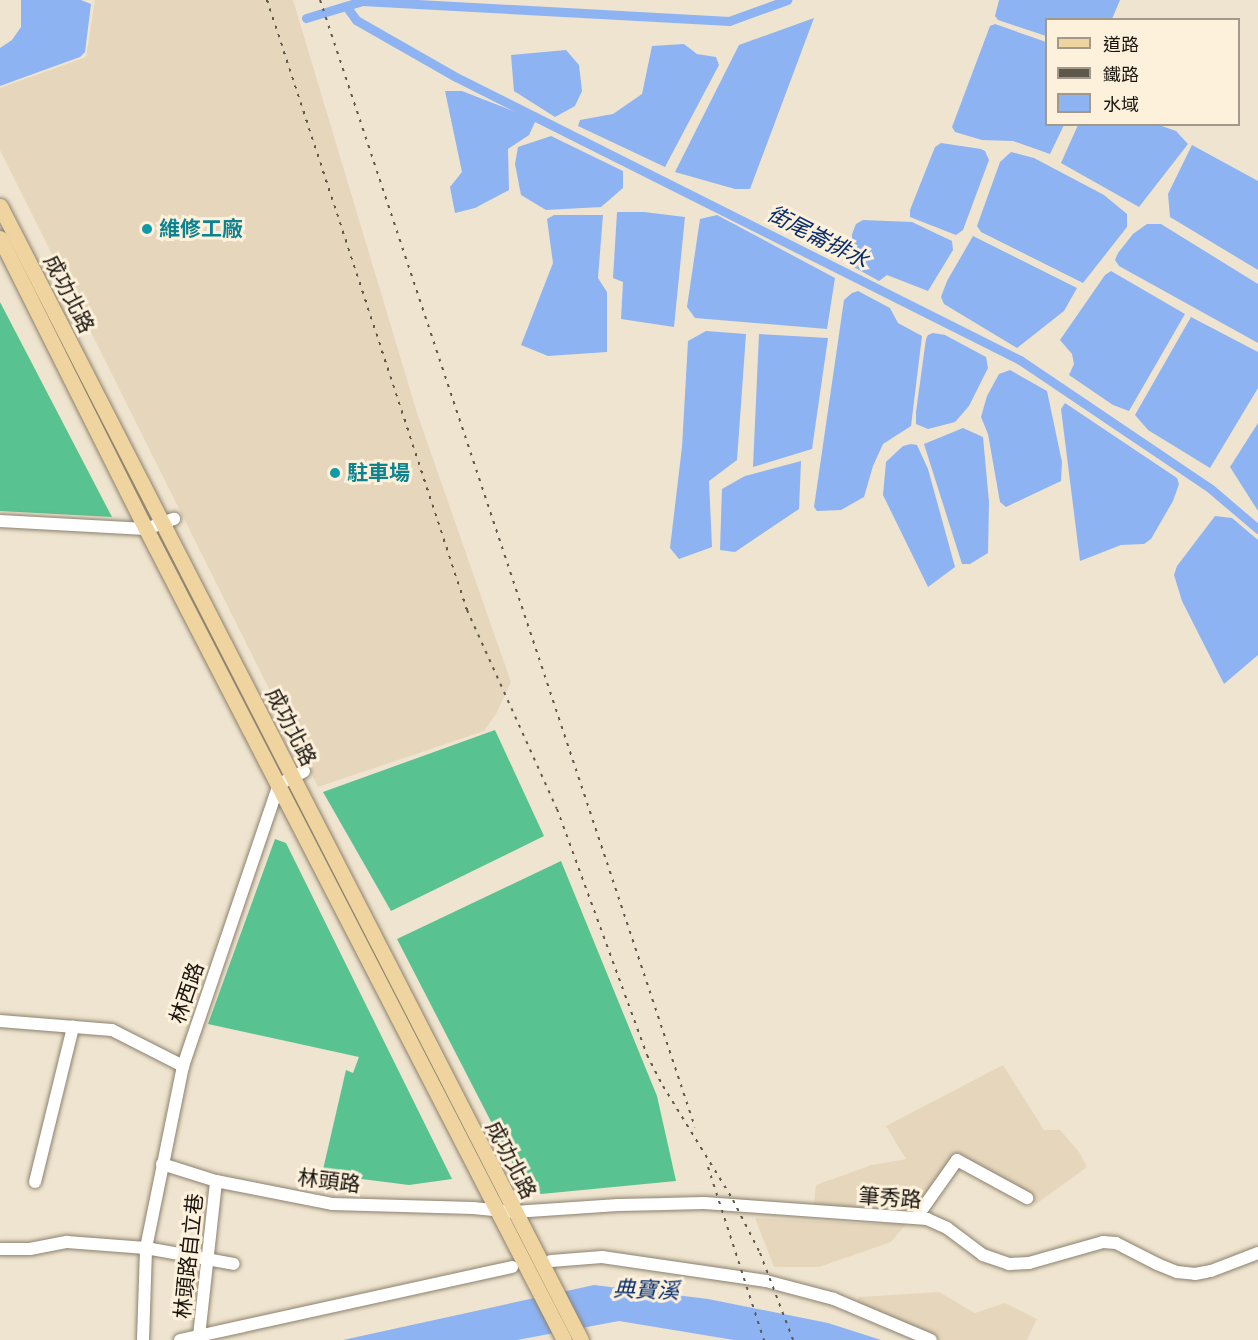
<!DOCTYPE html>
<meta charset="utf-8">
<style>
body{margin:0}
#map{position:relative;width:1258px;height:1340px;overflow:hidden;background:#efe4cf;font-family:Raleway,"Noto Sans TC",sans-serif}
div>[style]{position:absolute}
[style*='--x']{left:calc(var(--x)*1px);top:calc(var(--y)*1px);width:calc(var(--w)*1px);rotate:calc(var(--a)*1deg)}
.built>*{inset:0;background:#e6d7bc}
.forest>*{inset:0;background:#58c291}
.water>*{inset:0;background:#8eb3f2}
.canal>*{height:9px;margin:-4.5px;padding:0 4.5px;transform-origin:4.5px;border-radius:4.5px;background:#8eb3f2}
.roads{filter:drop-shadow(0 0 2px #8b816e) drop-shadow(0 0 2px #8b816e)}
.minor>*{height:12px;margin:-6px;padding:0 6px;transform-origin:6px;border-radius:6px;background:#fff}
.major>*{height:15px;margin:-7.5px;padding:0 7.5px;transform-origin:7.5px;border-radius:7.5px;background:#efd4a0}
.rail>*{height:2px;margin-top:-1px;transform-origin:0;background:repeating-linear-gradient(90deg,#5e584c 0 3px,transparent 0 9px)}
.dots>*{width:16px;height:16px;translate:-50% -50%;box-sizing:border-box;border:3px solid #fdf1dc;border-radius:50%}
span{translate:-50% -50%;white-space:nowrap;text-align:center;line-height:1.15;-webkit-text-stroke:6px #fdf1dc;paint-order:stroke}
.culture-label{font-size:21px;color:#0d838f;font-weight:700}
.left{translate:0 -50%;text-align:left}
.street-label{font-size:21px;color:#19150e}
.water-label{font-size:22px;color:#052c6e;font-style:italic}
.legend{position:absolute;left:1045px;top:18px;width:195px;height:108px;box-sizing:border-box;background:#fdf1dc;border:2px solid #a2998a;margin:0;padding:8px 10px;list-style:none;font-size:18px;color:#19150e}
.legend li{display:flex;align-items:center;gap:12px;height:30px}
.legend b{width:30px;border:2px solid #a2998a}
</style>
<div id="map">
<div class="built">
<i style="clip-path:polygon(95px 0,293px 0,417px 413px,511px 682px,496px 714px,484px 731px,318px 787px,0 150px,0 88px,86px 57px)"></i>
<i style="clip-path:polygon(1003px 1065px,1044px 1130px,1060px 1130px,1079px 1152px,1087px 1167px,1036px 1204px,956px 1155px,916px 1211px,814px 1205px,816px 1185px,872px 1165px,906px 1159px,886px 1126px)"></i>
<i style="clip-path:polygon(755px 1218px,875px 1224px,907px 1223px,891px 1242px,819px 1267px,774px 1267px)"></i>
<i style="clip-path:polygon(939px 1292px,975px 1313px,1005px 1303px,1037px 1319px,1027px 1340px,923px 1340px,854px 1308px,859px 1297px)"></i>
</div>
<div class="forest">
<i style="clip-path:polygon(0 302px,112px 517px,0 511px)"></i>
<i style="clip-path:polygon(495px 730px,544px 836px,391px 911px,323px 792px)"></i>
<i style="clip-path:polygon(275px 839px,286px 843px,452px 1179px,409px 1185px,322px 1174px,346px 1070px,353px 1073px,359px 1057px,208px 1024px)"></i>
<i style="clip-path:polygon(561px 861px,657px 1096px,676px 1181px,541px 1194px,519px 1176px,397px 939px)"></i>
</div>
<div class="water">
<i style="clip-path:polygon(21px 0,81px 0,91px 4px,85px 52px,80px 57px,0 86px,0 48px,12px 40px,21px 27px)"></i>
<i style="clip-path:polygon(999px 0,1120px 0,1112px 19px,1046px 20px,1046px 36px,998px 20px,995px 16px)"></i>
<i style="clip-path:polygon(814px 18px,750px 189px,735px 189px,675px 172px,739px 45px)"></i>
<i style="clip-path:polygon(995px 24px,1046px 42px,1046px 124px,1064px 125px,1050px 154px,1013px 141px,982px 140px,955px 132px,952px 127px,990px 26px)"></i>
<i style="clip-path:polygon(684px 44px,697px 54px,716px 57px,719px 65px,665px 167px,578px 126px,580px 120px,613px 114px,642px 94px,652px 46px)"></i>
<i style="clip-path:polygon(566px 50px,579px 65px,582px 91px,575px 106px,555px 117px,514px 91px,511px 55px)"></i>
<i style="clip-path:polygon(445px 91px,462px 91px,536px 120px,529px 135px,508px 149px,509px 190px,475px 208px,455px 213px,450px 187px,462px 172px)"></i>
<i style="clip-path:polygon(1078px 125px,1159px 125px,1176px 131px,1188px 144px,1139px 207px,1061px 163px)"></i>
<i style="clip-path:polygon(551px 136px,623px 171px,623px 188px,601px 207px,546px 210px,521px 195px,515px 164px,518px 147px)"></i>
<i style="clip-path:polygon(941px 143px,981px 149px,985px 151px,989px 160px,963px 230px,956px 235px,910px 217px,910px 210px,935px 147px)"></i>
<i style="clip-path:polygon(1192px 145px,1258px 181px,1258px 270px,1170px 217px,1168px 194px)"></i>
<i style="clip-path:polygon(1011px 152px,1034px 158px,1104px 195px,1127px 214px,1127px 227px,1083px 283px,981px 232px,977px 226px,1000px 162px)"></i>
<i style="clip-path:polygon(617px 212px,644px 212px,685px 217px,674px 327px,621px 319px,623px 282px,613px 278px)"></i>
<i style="clip-path:polygon(554px 215px,603px 215px,598px 278px,607px 292px,607px 352px,548px 356px,521px 345px,553px 263px,547px 219px)"></i>
<i style="clip-path:polygon(717px 215px,835px 278px,827px 329px,695px 318px,687px 307px,700px 219px)"></i>
<i style="clip-path:polygon(863px 220px,912px 222px,952px 241px,953px 250px,928px 291px,887px 275px,879px 281px,852px 266px,852px 234px,856px 224px)"></i>
<i style="clip-path:polygon(1147px 224px,1161px 224px,1258px 284px,1258px 343px,1119px 266px,1115px 260px,1118px 253px,1133px 234px)"></i>
<i style="clip-path:polygon(973px 236px,1077px 288px,1064px 311px,1017px 348px,944px 304px,941px 297px,947px 281px)"></i>
<i style="clip-path:polygon(1111px 271px,1185px 314px,1129px 411px,1113px 405px,1069px 375px,1074px 364px,1072px 354px,1060px 340px,1105px 275px)"></i>
<i style="clip-path:polygon(858px 291px,890px 308px,898px 323px,922px 336px,911px 426px,883px 444px,873px 466px,864px 497px,841px 510px,817px 511px,814px 507px,844px 300px,852px 293px)"></i>
<i style="clip-path:polygon(1191px 317px,1258px 352px,1258px 388px,1210px 468px,1148px 430px,1135px 415px)"></i>
<i style="clip-path:polygon(706px 331px,746px 334px,737px 460px,709px 481px,712px 547px,679px 559px,670px 548px,682px 447px,688px 341px)"></i>
<i style="clip-path:polygon(933px 333px,945px 335px,986px 357px,988px 368px,969px 406px,955px 422px,928px 429px,916px 424px,916px 412px,926px 339px,928px 335px)"></i>
<i style="clip-path:polygon(759px 334px,828px 338px,812px 449px,753px 467px)"></i>
<i style="clip-path:polygon(1010px 370px,1047px 391px,1062px 462px,1061px 481px,1006px 507px,1000px 502px,988px 434px,981px 417px,987px 396px,999px 374px)"></i>
<i style="clip-path:polygon(1065px 403px,1177px 478px,1179px 484px,1173px 501px,1151px 539px,1144px 544px,1121px 545px,1080px 561px,1061px 409px)"></i>
<i style="clip-path:polygon(1258px 423px,1258px 511px,1230px 467px)"></i>
<i style="clip-path:polygon(963px 428px,983px 437px,989px 502px,988px 553px,970px 564px,962px 564px,924px 444px)"></i>
<i style="clip-path:polygon(911px 444px,917px 445px,928px 469px,955px 567px,928px 587px,883px 495px,886px 462px,903px 446px)"></i>
<i style="clip-path:polygon(801px 461px,799px 509px,735px 552px,720px 550px,722px 489px,745px 476px)"></i>
<i style="clip-path:polygon(1215px 516px,1232px 518px,1258px 540px,1258px 655px,1224px 684px,1182px 601px,1174px 575px,1177px 566px)"></i>
<i style="clip-path:polygon(594px 1285px,708px 1299px,828px 1323px,881px 1340px,734px 1340px,619px 1321px,517px 1340px,343px 1340px)"></i>
</div>
<div class="canal">
<i style="--x:346;--y:6;--w:17;--a:54"></i>
<i style="--x:356;--y:20;--w:115;--a:29.7"></i>
<i style="--x:456;--y:77;--w:631;--a:26.65"></i>
<i style="--x:1020;--y:360;--w:230;--a:34"></i>
<i style="--x:1211;--y:489;--w:62;--a:40.4"></i>
<i style="--x:306;--y:18;--w:59;--a:-16.9"></i>
<i style="--x:362;--y:1;--w:368;--a:3.1"></i>
<i style="--x:729;--y:21;--w:62;--a:-19.9"></i>
</div>
<div class="roads">
<div class="minor">
<i style="--x:0;--y:521;--w:146;--a:3.1"></i>
<i style="--x:146;--y:529;--w:30;--a:-20"></i>
<i style="--x:0;--y:1021;--w:112;--a:4.6"></i>
<i style="--x:112;--y:1030;--w:80;--a:26.9"></i>
<i style="--x:162;--y:1164;--w:57;--a:17.5"></i>
<i style="--x:216;--y:1181;--w:118;--a:11.2"></i>
<i style="--x:332;--y:1204;--w:141;--a:1.6"></i>
<i style="--x:473;--y:1208;--w:41;--a:5.6"></i>
<i style="--x:514;--y:1212;--w:104;--a:-3.9"></i>
<i style="--x:618;--y:1205;--w:86;--a:-1.3"></i>
<i style="--x:704;--y:1203;--w:224;--a:4.1"></i>
<i style="--x:927;--y:1219;--w:22;--a:24"></i>
<i style="--x:947;--y:1228;--w:45;--a:36.9"></i>
<i style="--x:983;--y:1255;--w:28;--a:19"></i>
<i style="--x:1009;--y:1264;--w:20;--a:-3"></i>
<i style="--x:1029;--y:1263;--w:77;--a:-15.8"></i>
<i style="--x:1103;--y:1242;--w:13;--a:4"></i>
<i style="--x:1116;--y:1243;--w:46;--a:27.1"></i>
<i style="--x:1157;--y:1264;--w:22;--a:22"></i>
<i style="--x:1177;--y:1272;--w:18;--a:6"></i>
<i style="--x:1195;--y:1274;--w:16;--a:-11"></i>
<i style="--x:1211;--y:1271;--w:50;--a:-21"></i>
<i style="--x:35;--y:1182;--w:160;--a:-76.2"></i>
<i style="--x:916;--y:1218;--w:71;--a:-54.7"></i>
<i style="--x:957;--y:1160;--w:80;--a:28.5"></i>
<i style="--x:0;--y:1249;--w:30;--a:0"></i>
<i style="--x:30;--y:1249;--w:38;--a:-11"></i>
<i style="--x:67;--y:1242;--w:79;--a:4.3"></i>
<i style="--x:146;--y:1248;--w:89;--a:10.3"></i>
<i style="--x:551;--y:1261;--w:51;--a:-4.5"></i>
<i style="--x:602;--y:1257;--w:166;--a:8.3"></i>
<i style="--x:766;--y:1281;--w:70;--a:14.8"></i>
<i style="--x:834;--y:1299;--w:105;--a:22.9"></i>
<i style="--x:199;--y:1336;--w:156;--a:-83.7"></i>
<i style="--x:143;--y:1340;--w:92;--a:-88.1"></i>
<i style="--x:146;--y:1248;--w:186;--a:-78.5"></i>
<i style="--x:183;--y:1066;--w:298;--a:-71.2"></i>
<i style="--x:279;--y:784;--w:28;--a:-27"></i>
<i style="--x:180;--y:1340;--w:340;--a:-12.4"></i>
</div>
<div class="major">
<i style="--x:0;--y:206;--w:1274;--a:62.87"></i>
<i style="--x:0;--y:238;--w:326;--a:63.4"></i>
<i style="--x:146;--y:529;--w:912;--a:62.73"></i>
</div>
</div>
<div class="rail">
<i style="--x:267;--y:0;--w:642;--a:71.85"></i>
<i style="--x:467;--y:610;--w:218;--a:65.7"></i>
<i style="--x:557;--y:809;--w:262;--a:69.9"></i>
<i style="--x:647;--y:1055;--w:35;--a:63"></i>
<i style="--x:663;--y:1086;--w:134;--a:58.4"></i>
<i style="--x:733;--y:1200;--w:59;--a:63"></i>
<i style="--x:760;--y:1253;--w:93;--a:69.2"></i>
<i style="--x:320;--y:0;--w:1188;--a:71.6"></i>
<i style="--x:708;--y:1167;--w:182;--a:72.1"></i>
</div>
<div class="dots">
<i style="left:147px;top:229px;background:#0f9aa8"></i>
<i style="left:335px;top:473px;background:#0f9aa8"></i>
</div>
<div class="culture-label">
<span class="left" style="left:159px;top:229px">維修工廠</span>
<span class="left" style="left:347px;top:473px">駐車場</span>
</div>
<div class="street-label">
<span style="left:69px;top:294px;rotate:63deg">成功北路</span>
<span style="left:291px;top:727px;rotate:63deg">成功北路</span>
<span style="left:187px;top:993px;rotate:-71deg">林西路</span>
<span style="left:511px;top:1160px;rotate:63deg">成功北路</span>
<span style="left:329px;top:1181px;rotate:7deg">林頭路</span>
<span style="left:890px;top:1198px;rotate:4deg">筆秀路</span>
<span style="left:189px;top:1256px;rotate:-84deg">林頭路自立巷</span>
</div>
<div class="water-label">
<span style="left:818px;top:237px;rotate:27deg">街尾崙排水</span>
<span style="left:646px;top:1290px;rotate:2deg">典寶溪</span>
</div>
<ul class="legend">
<li><b style="height:8px;background:#efd4a0"></b>道路</li>
<li><b style="height:8px;background:#5e584c"></b>鐵路</li>
<li><b style="height:16px;background:#8eb3f2"></b>水域</li>
</ul>
</div>
